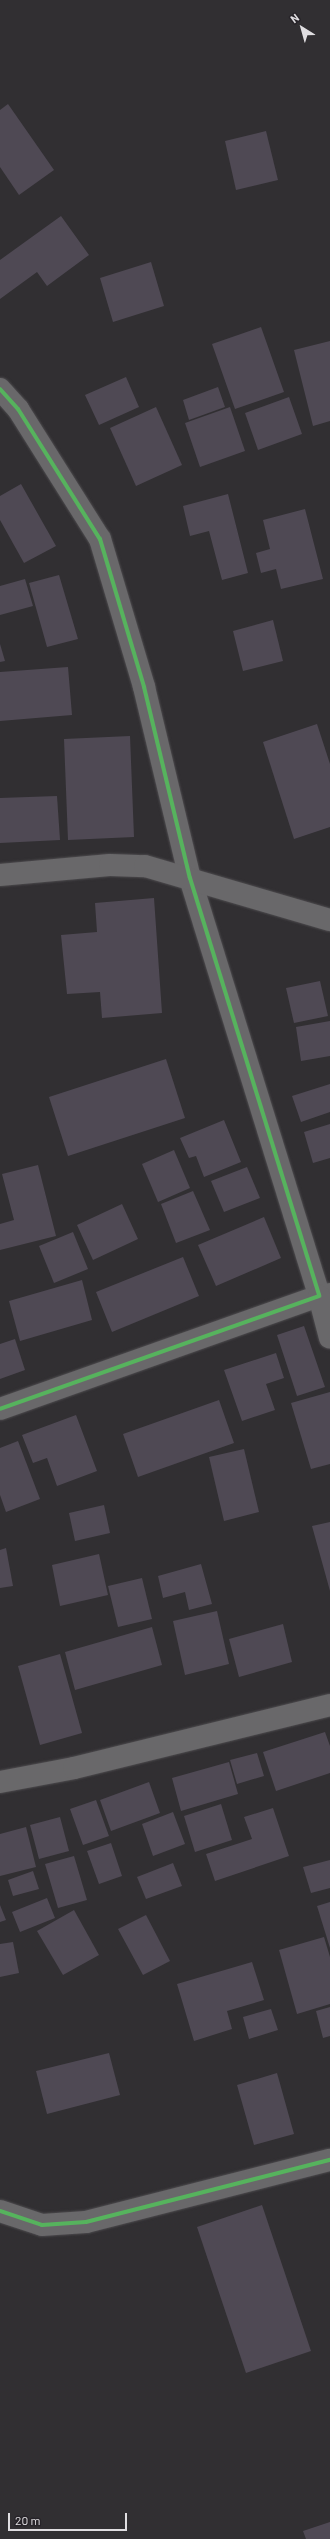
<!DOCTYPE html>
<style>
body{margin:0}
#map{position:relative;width:330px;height:2539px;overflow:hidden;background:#312f32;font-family:Barlow,sans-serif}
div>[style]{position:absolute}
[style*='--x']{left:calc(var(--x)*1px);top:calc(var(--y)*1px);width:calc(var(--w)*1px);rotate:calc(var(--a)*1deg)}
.building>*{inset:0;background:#4f4954}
.roads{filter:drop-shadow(0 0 1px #4d4b4e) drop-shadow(0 0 1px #4d4b4e)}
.minor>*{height:22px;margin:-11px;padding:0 11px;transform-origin:11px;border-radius:11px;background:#69686a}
.cycleway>*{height:4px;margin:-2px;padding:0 2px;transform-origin:2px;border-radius:2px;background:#56b35d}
span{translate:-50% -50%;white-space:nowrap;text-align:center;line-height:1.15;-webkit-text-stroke:3px #272429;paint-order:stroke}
.north{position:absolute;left:282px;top:8px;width:40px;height:40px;-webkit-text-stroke:3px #272429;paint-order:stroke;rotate:323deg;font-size:11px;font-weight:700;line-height:16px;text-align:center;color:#e0dee1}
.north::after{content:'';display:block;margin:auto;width:14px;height:18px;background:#e0dee1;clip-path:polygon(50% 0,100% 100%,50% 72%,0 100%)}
.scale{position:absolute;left:8px;top:2513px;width:119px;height:18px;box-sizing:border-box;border:2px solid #e0dee1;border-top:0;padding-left:5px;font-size:12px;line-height:14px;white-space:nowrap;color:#e0dee1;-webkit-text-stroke:3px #272429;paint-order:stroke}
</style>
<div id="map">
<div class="building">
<i style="clip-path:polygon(8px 104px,54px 170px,19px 195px,0 167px,0 110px)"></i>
<i style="clip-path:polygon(266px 131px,278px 180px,236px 190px,225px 141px)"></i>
<i style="clip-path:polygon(61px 216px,89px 255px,47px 286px,37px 272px,0 299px,0 260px)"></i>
<i style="clip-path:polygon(151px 262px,164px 306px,113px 322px,100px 278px)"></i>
<i style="clip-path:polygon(261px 327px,284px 392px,235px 409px,212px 344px)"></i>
<i style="clip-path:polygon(330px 341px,330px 421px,313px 426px,294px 350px)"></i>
<i style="clip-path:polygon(126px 377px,139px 407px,99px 425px,85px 395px)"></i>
<i style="clip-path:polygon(218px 387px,225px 407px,189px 420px,183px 400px)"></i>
<i style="clip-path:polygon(289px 397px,302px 434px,258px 450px,245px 413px)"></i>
<i style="clip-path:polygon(156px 407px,182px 465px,136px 486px,110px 428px)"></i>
<i style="clip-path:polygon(230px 407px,245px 451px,200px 467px,185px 423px)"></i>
<i style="clip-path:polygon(21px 484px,56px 546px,24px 563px,0 520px,0 496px)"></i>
<i style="clip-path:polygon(228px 494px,248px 573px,222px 580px,209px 531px,190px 536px,183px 506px)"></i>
<i style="clip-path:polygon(305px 509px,323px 579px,281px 589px,276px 569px,261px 573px,256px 553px,270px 549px,263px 520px)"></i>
<i style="clip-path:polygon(59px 575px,78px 639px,47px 647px,29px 583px)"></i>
<i style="clip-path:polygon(25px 579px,33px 606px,0 615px,0 586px)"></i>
<i style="clip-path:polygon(273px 620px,283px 661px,243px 671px,233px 631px)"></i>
<i style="clip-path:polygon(0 644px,5px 661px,0 662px)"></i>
<i style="clip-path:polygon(68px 667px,72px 715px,0 721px,0 672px)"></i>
<i style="clip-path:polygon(317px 724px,330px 764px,330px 827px,294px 839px,263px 742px)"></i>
<i style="clip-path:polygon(130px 736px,134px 837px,68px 840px,64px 739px)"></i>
<i style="clip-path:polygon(57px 796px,60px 840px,0 843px,0 798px)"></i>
<i style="clip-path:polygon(154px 898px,162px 1013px,102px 1018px,100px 992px,67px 994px,61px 935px,97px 932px,95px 903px)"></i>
<i style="clip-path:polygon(320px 981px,328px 1016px,294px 1023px,286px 988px)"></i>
<i style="clip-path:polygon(330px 1021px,330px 1056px,301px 1061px,296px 1027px)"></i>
<i style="clip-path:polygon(166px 1059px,185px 1118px,68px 1156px,49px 1097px)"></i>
<i style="clip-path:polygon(330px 1084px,330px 1112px,301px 1122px,292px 1096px)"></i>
<i style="clip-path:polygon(224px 1120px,241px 1162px,204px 1177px,196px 1156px,189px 1158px,180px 1138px)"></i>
<i style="clip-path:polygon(330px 1124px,330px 1158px,313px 1163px,304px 1132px)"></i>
<i style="clip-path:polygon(174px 1150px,190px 1188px,158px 1202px,142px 1164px)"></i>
<i style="clip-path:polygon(38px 1165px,56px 1236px,0 1250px,0 1224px,14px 1220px,2px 1174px)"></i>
<i style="clip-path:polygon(247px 1167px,260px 1198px,224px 1212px,211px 1181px)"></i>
<i style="clip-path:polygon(193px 1191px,210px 1230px,176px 1243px,161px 1204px)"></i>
<i style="clip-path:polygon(122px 1204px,138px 1239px,93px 1260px,77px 1225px)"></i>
<i style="clip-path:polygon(264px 1217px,281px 1258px,216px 1286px,198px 1245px)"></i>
<i style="clip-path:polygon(73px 1232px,88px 1269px,54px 1283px,39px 1246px)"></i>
<i style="clip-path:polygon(183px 1257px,199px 1296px,112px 1332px,96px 1292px)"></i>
<i style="clip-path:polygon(82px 1280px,92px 1320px,20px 1341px,9px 1301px)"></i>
<i style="clip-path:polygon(304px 1326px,325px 1387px,297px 1396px,277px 1335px)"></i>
<i style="clip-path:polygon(15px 1339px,25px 1370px,0 1379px,0 1344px)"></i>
<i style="clip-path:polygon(276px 1353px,284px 1378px,266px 1384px,275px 1410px,242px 1421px,224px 1370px)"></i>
<i style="clip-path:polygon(330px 1392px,330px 1464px,311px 1469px,291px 1403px)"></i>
<i style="clip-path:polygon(219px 1400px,234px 1443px,138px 1477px,123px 1434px)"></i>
<i style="clip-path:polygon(76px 1415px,97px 1471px,57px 1486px,47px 1458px,33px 1463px,22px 1435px)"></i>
<i style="clip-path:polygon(18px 1441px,40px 1499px,6px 1512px,0 1495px,0 1448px)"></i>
<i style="clip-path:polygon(244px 1449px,259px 1512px,224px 1521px,209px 1457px)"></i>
<i style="clip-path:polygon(104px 1505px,110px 1533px,75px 1541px,69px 1513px)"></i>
<i style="clip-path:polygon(330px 1522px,330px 1591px,312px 1526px)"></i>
<i style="clip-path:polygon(6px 1548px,13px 1586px,0 1588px,0 1550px)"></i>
<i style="clip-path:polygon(99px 1554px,108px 1595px,60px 1606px,52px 1565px)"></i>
<i style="clip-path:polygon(201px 1564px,212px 1604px,189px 1610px,185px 1592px,163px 1598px,158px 1576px)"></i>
<i style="clip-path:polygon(142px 1578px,152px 1619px,118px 1627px,108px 1586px)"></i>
<i style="clip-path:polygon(217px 1611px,229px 1664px,185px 1675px,173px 1621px)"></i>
<i style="clip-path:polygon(283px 1624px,292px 1662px,239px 1677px,229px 1639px)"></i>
<i style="clip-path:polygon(152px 1627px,162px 1665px,75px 1690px,65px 1652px)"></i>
<i style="clip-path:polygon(60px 1654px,82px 1733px,40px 1745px,18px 1666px)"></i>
<i style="clip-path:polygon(325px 1732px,330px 1746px,330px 1773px,276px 1791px,263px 1752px)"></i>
<i style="clip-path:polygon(257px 1753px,264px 1776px,237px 1784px,230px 1760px)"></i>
<i style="clip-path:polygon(229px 1762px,238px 1794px,181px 1811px,172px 1778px)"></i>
<i style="clip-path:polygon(149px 1782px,160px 1813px,111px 1831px,100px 1800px)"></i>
<i style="clip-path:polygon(96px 1800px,109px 1836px,83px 1845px,70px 1809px)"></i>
<i style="clip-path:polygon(221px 1804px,232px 1840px,195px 1852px,184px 1816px)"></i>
<i style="clip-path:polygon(273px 1808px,289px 1856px,215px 1881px,206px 1854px,252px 1839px,244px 1817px)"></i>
<i style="clip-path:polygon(173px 1812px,185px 1844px,153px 1856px,142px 1824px)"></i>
<i style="clip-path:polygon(60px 1817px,69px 1851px,39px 1859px,30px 1825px)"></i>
<i style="clip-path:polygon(26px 1827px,36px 1867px,0 1876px,0 1834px)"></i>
<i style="clip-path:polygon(111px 1843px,122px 1876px,99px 1884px,87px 1851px)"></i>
<i style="clip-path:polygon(74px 1856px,87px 1900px,58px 1908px,45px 1864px)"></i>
<i style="clip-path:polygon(330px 1860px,330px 1888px,311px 1893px,303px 1867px)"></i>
<i style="clip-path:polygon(173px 1863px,182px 1886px,146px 1899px,137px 1877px)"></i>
<i style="clip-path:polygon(33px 1871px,39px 1889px,13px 1896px,8px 1880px)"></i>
<i style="clip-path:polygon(47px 1898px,55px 1918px,20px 1932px,12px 1912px)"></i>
<i style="clip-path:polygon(330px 1902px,330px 1948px,317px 1906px)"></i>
<i style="clip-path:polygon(0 1905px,6px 1920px,0 1922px)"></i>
<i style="clip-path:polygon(74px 1910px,99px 1955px,63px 1975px,37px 1931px)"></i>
<i style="clip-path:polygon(146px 1915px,170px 1961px,143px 1975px,118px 1929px)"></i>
<i style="clip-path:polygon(324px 1937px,330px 1957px,330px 2004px,297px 2014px,279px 1950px)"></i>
<i style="clip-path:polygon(13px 1942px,19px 1973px,0 1977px,0 1944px)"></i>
<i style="clip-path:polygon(252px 1962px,264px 2000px,227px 2011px,232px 2029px,194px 2041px,177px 1984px)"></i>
<i style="clip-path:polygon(330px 2007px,330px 2036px,323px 2038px,316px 2011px)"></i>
<i style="clip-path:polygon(271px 2009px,278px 2030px,249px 2039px,243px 2017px)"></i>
<i style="clip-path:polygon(109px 2053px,120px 2095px,47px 2114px,36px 2071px)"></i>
<i style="clip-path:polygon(277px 2073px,294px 2134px,254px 2145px,237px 2085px)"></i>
<i style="clip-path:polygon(262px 2205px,311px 2351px,246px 2373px,197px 2227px)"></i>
<i style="clip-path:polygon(330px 2522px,330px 2539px,306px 2539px,303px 2531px)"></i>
</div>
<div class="roads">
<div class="minor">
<i style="--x:0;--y:389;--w:27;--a:48"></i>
<i style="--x:18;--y:409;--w:154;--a:57.8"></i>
<i style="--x:100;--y:539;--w:154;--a:73.4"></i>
<i style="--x:144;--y:687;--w:196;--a:76.5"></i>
<i style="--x:190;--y:878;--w:437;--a:72.8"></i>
<i style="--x:319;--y:1296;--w:338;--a:160.5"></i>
<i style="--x:0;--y:875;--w:110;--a:-5.2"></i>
<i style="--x:110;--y:865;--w:35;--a:2"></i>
<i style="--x:145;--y:866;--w:193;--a:16.3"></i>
<i style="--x:330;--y:1294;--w:11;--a:170"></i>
<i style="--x:319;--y:1296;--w:43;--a:75.3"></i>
<i style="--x:0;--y:1782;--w:75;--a:-10.7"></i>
<i style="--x:74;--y:1768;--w:264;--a:-13.8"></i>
<i style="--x:0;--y:2211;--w:44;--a:18.4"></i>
<i style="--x:42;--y:2225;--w:44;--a:-3.9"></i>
<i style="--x:86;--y:2222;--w:252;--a:-14.3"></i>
</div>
</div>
<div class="cycleway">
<i style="--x:0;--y:389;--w:27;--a:48"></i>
<i style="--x:18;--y:409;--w:154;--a:57.8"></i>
<i style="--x:100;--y:539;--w:154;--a:73.4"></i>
<i style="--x:144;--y:687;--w:196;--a:76.5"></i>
<i style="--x:190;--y:878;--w:437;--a:72.8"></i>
<i style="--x:319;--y:1296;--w:338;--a:160.5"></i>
<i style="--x:0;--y:2211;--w:44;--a:18.4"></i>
<i style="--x:42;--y:2225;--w:44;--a:-3.9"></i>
<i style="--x:86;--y:2222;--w:252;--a:-14.3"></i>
</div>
<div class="north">N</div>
<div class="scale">20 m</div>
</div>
